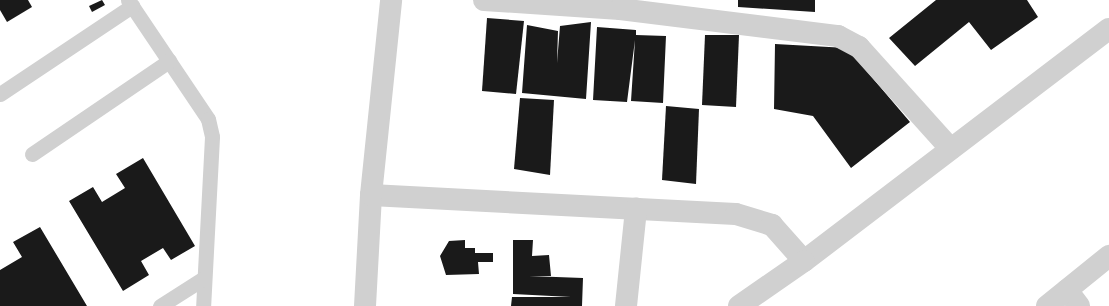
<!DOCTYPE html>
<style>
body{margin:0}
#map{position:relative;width:1109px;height:306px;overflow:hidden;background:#fff;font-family:Ubuntu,sans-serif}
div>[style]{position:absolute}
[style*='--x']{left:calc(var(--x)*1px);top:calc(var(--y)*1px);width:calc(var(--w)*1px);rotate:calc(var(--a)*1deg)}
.building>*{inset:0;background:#1a1a1a}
.lane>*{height:15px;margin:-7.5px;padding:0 7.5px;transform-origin:7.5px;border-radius:7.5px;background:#d0d0d0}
.street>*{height:22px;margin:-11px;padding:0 11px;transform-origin:11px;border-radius:11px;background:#d0d0d0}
span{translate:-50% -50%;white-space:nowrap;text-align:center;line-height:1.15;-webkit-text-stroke:4px #fff;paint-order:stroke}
</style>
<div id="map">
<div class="building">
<i style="clip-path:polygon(0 0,28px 0,32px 7px,7px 22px,0 10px)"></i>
<i style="clip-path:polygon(102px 0,105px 5px,92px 12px,89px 6px)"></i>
<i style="clip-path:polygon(738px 0,815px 0,815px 12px,738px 7px)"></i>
<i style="clip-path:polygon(936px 0,1027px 0,1038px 17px,991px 50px,969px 22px,915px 66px,889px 38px)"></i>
<i style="clip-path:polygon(487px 18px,524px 21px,516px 94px,482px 91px)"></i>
<i style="clip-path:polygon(591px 22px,586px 99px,522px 93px,527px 25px,558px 31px,557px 63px,560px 26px)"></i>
<i style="clip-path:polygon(597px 27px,636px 30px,636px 35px,666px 36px,663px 103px,631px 101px,635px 40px,627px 102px,593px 100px)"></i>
<i style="clip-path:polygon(705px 35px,739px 35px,736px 107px,702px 105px)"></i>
<i style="clip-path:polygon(775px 44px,847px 48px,910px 122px,851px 168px,813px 116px,774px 109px)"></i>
<i style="clip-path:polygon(520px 98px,554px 100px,550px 175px,514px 169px)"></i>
<i style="clip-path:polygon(666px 106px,699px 109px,696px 184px,662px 180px)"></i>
<i style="clip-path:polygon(143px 158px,195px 246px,171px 260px,163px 248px,141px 261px,149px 275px,123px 291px,69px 201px,93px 187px,102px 202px,125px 188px,116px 174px)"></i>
<i style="clip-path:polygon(40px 227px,87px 306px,0 306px,0 270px,22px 257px,13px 242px)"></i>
<i style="clip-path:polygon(465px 240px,465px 248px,475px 248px,475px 253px,493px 253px,493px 262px,478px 262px,479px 274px,446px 275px,440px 256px,449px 241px)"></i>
<i style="clip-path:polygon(513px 240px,533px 240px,532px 256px,549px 255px,551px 276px,529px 276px,583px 278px,582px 306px,511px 306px,512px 297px,571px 297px,513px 294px)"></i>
</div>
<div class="lane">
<i style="--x:128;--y:0;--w:143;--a:56.1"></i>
<i style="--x:208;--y:119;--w:18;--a:77"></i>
<i style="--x:212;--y:137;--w:169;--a:93"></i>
<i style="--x:0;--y:94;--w:159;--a:-33.7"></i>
<i style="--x:32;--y:154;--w:166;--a:-34.2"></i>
<i style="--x:160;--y:306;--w:52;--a:-32.5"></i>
</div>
<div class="street">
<i style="--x:484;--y:0;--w:136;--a:3.8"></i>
<i style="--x:620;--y:9;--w:220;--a:7.1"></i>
<i style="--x:838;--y:36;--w:24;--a:28"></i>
<i style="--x:859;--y:47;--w:137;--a:48"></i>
<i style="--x:371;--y:195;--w:365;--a:3"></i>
<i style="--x:736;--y:214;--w:38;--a:17"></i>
<i style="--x:772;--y:225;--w:48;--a:48.4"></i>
<i style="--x:804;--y:261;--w:383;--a:-37.3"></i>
<i style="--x:1067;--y:290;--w:20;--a:53"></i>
<i style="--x:365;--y:306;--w:111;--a:-86.9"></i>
<i style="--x:371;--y:195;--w:196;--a:-84.1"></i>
<i style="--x:626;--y:306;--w:98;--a:-84.1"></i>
<i style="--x:739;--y:306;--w:79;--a:-34.7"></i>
<i style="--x:1047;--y:306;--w:80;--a:-38.9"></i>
</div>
</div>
